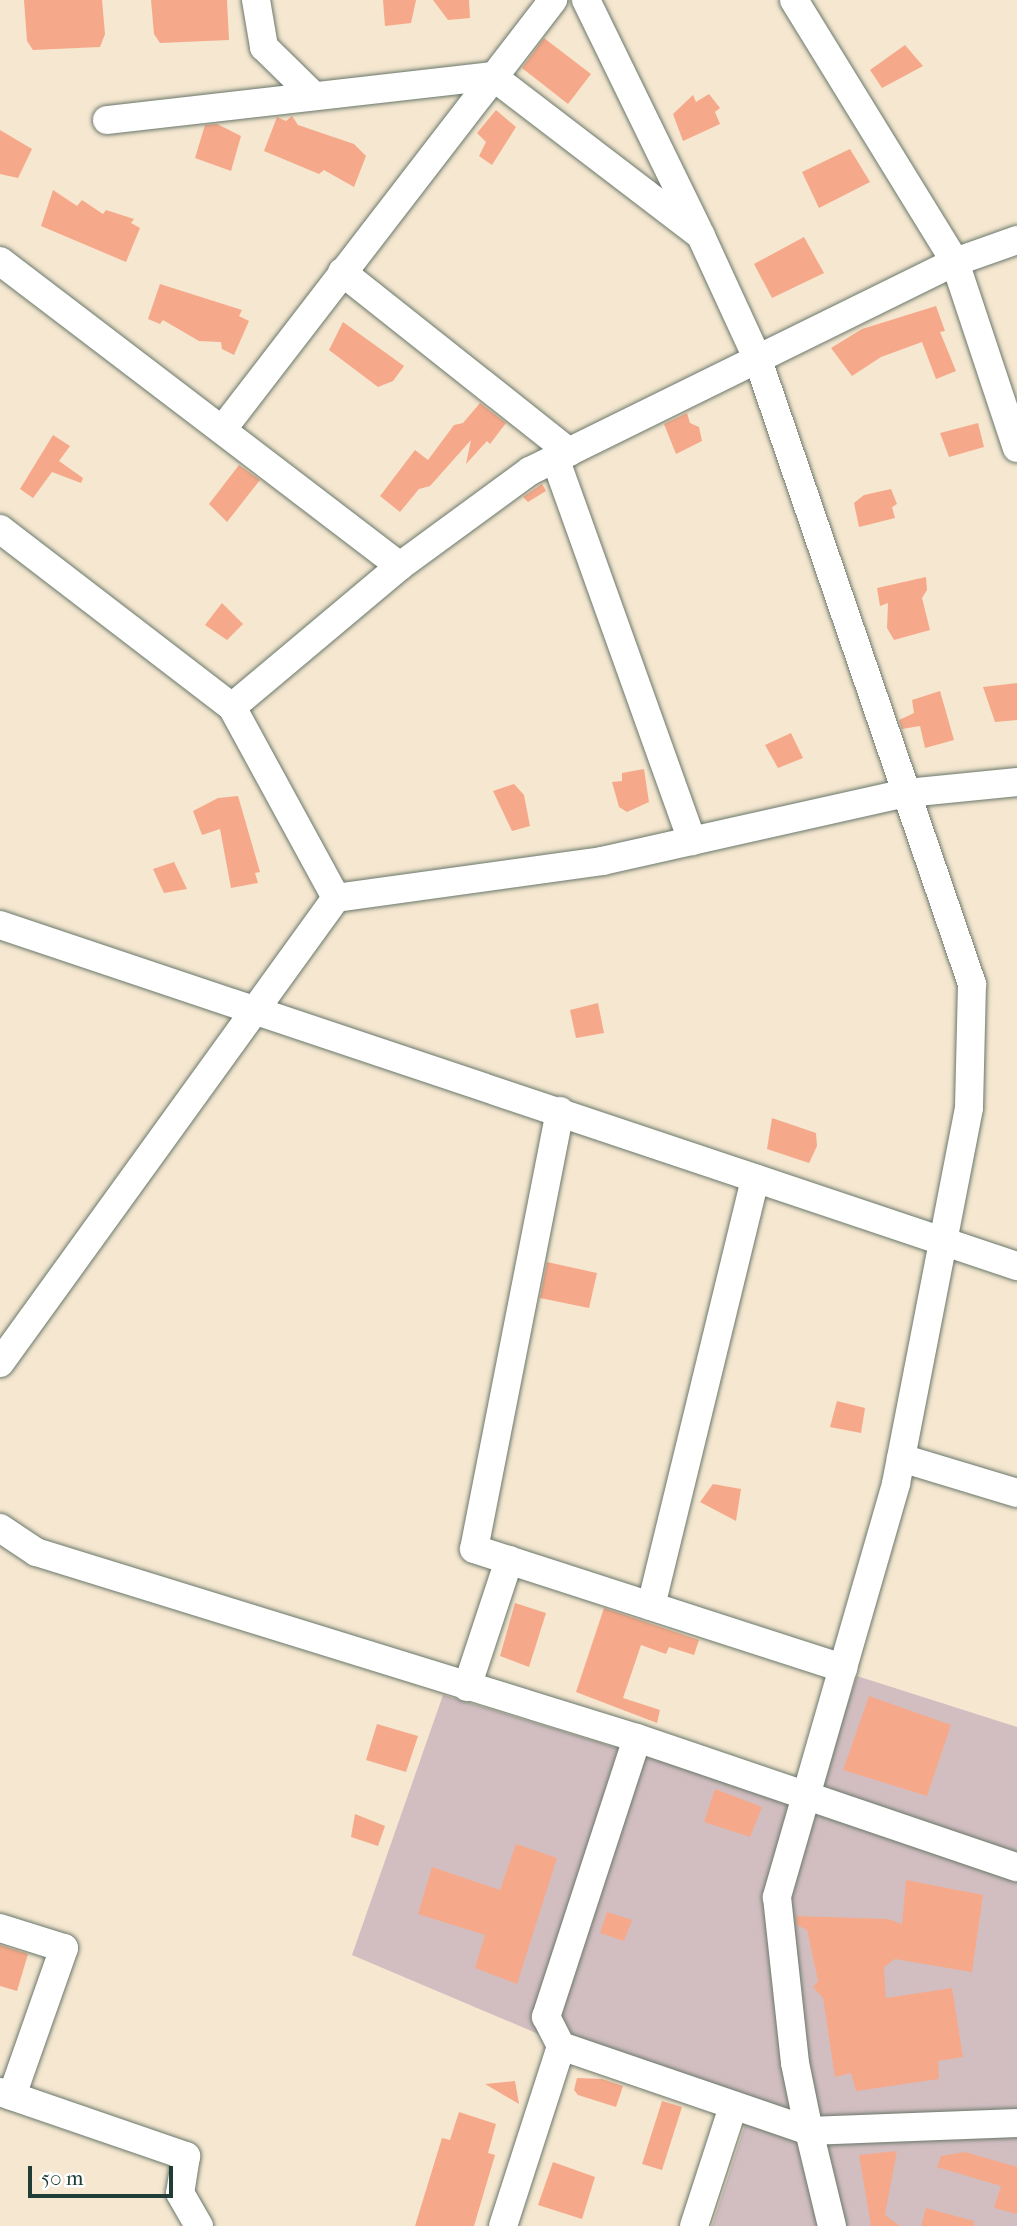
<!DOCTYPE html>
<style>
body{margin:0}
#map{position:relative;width:1017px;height:2226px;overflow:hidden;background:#f5e7d0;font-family:"IM FELL French Canon",serif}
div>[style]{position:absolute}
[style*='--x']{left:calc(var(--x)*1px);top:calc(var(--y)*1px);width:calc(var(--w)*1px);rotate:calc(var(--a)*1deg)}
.industrial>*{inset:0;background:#d2bec1}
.building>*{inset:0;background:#f6a98a}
.roads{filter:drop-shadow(0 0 2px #6a786b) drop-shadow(0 0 2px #6a786b)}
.minor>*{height:28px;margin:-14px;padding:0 14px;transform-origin:14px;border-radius:14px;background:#fff}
span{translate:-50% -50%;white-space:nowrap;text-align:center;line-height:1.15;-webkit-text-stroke:5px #fff;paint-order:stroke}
.scale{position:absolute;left:28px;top:2166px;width:145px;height:32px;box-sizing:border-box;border:4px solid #1f3d34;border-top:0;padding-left:9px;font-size:21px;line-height:24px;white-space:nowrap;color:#1f3d34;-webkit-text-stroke:5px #fff;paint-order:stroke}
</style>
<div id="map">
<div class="industrial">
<i style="clip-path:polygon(857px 1676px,1017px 1727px,1017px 2226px,712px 2226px,746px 2122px,352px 1955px,443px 1695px,812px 1807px)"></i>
</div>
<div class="building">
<i style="clip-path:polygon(24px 0,102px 0,105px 34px,100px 47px,33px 50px,27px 41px)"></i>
<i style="clip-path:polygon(151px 0,227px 0,229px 40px,160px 43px,154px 34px)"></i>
<i style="clip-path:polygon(383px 0,416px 0,411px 23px,385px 26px)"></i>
<i style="clip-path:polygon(433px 0,469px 0,470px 18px,448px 20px)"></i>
<i style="clip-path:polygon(544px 38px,591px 74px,568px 104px,522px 68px)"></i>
<i style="clip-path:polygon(905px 45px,923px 66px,882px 88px,870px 70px)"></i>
<i style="clip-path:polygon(709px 94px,720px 108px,715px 112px,720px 124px,683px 141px,673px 114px,693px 95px,696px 102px)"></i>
<i style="clip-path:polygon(496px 110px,516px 127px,492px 165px,479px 156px,486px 142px,477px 133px)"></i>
<i style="clip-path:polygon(292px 116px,298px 125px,354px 144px,366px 156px,354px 187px,324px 170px,319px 174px,264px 151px,277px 117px,286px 121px)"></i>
<i style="clip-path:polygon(217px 124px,241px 136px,231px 171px,195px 158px,205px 125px)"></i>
<i style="clip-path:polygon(0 130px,32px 149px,18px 178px,0 174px)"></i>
<i style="clip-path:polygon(850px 149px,870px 182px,819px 208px,802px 172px)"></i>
<i style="clip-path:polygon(53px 190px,77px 206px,82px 200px,103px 214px,106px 210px,134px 219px,131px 223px,140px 228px,126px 262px,41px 226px)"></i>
<i style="clip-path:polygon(804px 237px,824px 273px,772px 298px,754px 264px)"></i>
<i style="clip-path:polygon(160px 284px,242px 310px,239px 316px,249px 321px,234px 355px,222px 349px,221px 342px,199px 341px,163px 320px,160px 324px,148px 319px)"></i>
<i style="clip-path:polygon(936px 306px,945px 331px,940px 332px,956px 371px,936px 379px,922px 342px,881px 357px,852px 376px,831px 348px,862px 329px)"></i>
<i style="clip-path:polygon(343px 322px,404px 366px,393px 381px,378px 387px,329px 350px)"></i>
<i style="clip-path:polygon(480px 403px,506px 423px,490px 444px,487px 441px,466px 464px,471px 440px,430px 486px,419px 489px,400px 512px,380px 496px,415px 450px,428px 460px,454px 425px,463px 423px)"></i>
<i style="clip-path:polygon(687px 413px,690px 423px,699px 427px,702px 441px,676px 454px,664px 424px)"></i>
<i style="clip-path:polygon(978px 423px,984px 447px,949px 457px,940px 433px)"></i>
<i style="clip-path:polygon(53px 435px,70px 446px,59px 461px,83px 478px,81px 483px,52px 472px,33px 498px,20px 489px)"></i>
<i style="clip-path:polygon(239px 465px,260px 480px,227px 522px,209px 504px)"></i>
<i style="clip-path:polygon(542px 484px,546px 491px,528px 502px,523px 497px)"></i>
<i style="clip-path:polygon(891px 489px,897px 504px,892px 507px,895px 518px,859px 527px,854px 503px,864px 495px)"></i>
<i style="clip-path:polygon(926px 577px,927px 590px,922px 598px,930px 630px,894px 640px,887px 628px,888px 603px,880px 606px,877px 588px)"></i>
<i style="clip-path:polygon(222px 603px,243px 624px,227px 640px,205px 625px)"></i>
<i style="clip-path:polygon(1017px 683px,1017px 720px,995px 722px,983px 687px)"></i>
<i style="clip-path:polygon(940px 691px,954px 740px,925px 748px,920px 726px,902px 729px,899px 720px,914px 713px,912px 700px)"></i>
<i style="clip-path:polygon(791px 733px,803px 758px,778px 768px,765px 745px)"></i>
<i style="clip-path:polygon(644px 769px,649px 802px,627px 812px,619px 807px,612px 782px,622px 781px,622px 773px)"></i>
<i style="clip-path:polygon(514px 784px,524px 795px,530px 826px,512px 831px,493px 791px)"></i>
<i style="clip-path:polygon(238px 796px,260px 872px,255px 873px,258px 883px,231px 888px,220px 829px,202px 835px,193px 811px,218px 798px)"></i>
<i style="clip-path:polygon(174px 862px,187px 889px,164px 893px,153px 869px)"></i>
<i style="clip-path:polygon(598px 1003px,604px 1033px,576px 1038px,570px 1010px)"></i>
<i style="clip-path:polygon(772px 1118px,816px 1133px,817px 1146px,809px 1163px,767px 1149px)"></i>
<i style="clip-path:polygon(547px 1262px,597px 1273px,589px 1308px,540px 1298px)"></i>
<i style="clip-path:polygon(837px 1401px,865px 1408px,861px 1433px,830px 1427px)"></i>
<i style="clip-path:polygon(713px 1484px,741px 1489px,736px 1521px,700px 1502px)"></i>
<i style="clip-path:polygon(515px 1603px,546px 1613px,529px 1667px,500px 1656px)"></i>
<i style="clip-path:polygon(604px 1608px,699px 1640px,694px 1655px,669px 1647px,666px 1654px,641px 1645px,623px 1698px,660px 1710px,657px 1723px,576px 1692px)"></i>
<i style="clip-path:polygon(869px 1696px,951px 1725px,927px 1796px,843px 1770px)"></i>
<i style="clip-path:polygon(377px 1724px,418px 1736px,406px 1772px,366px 1760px)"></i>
<i style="clip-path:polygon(715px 1789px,762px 1807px,750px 1837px,704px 1822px)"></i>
<i style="clip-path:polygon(355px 1814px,385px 1826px,378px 1846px,351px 1837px)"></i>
<i style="clip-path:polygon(516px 1844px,557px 1858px,517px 1984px,475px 1968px,485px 1935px,418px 1914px,432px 1867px,500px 1890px)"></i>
<i style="clip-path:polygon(906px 1880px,983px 1895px,972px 1972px,895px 1959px,884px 1967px,886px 1998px,952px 1988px,963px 2057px,938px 2061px,939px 2079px,856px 2091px,851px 2073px,835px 2077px,823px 1998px,813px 1987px,818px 1981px,807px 1930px,797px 1925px,796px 1916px,888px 1919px,902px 1924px)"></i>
<i style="clip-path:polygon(607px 1912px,632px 1920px,624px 1941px,600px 1933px)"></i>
<i style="clip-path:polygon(0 1945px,28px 1954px,17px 1991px,0 1986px)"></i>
<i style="clip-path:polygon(577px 2078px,602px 2079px,623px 2086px,616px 2107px,578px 2095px,574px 2090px)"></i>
<i style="clip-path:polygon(515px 2081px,519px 2104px,485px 2084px)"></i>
<i style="clip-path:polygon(662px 2101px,682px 2107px,662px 2170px,642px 2164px)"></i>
<i style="clip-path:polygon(459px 2112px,496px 2124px,488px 2153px,495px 2155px,474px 2226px,415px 2226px,442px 2138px,450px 2140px)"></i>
<i style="clip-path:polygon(897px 2151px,885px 2215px,900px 2226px,871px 2226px,859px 2155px)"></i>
<i style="clip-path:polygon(965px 2152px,1017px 2167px,1017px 2214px,994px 2208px,1001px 2186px,937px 2167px,941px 2156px)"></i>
<i style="clip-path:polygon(553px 2162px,595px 2177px,582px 2219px,538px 2205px)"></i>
<i style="clip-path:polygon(926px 2208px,974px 2221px,974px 2226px,921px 2226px)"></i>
</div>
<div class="roads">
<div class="minor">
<i style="--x:256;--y:0;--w:48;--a:80.3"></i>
<i style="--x:264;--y:47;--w:70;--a:44.4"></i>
<i style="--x:586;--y:0;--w:256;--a:64"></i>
<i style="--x:794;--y:0;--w:308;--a:58.4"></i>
<i style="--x:955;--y:262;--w:196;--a:71.6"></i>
<i style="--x:107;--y:120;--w:388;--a:-6.5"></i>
<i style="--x:492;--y:76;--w:263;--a:37.4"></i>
<i style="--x:701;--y:236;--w:136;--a:65.3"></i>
<i style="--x:758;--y:360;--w:660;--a:71.07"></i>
<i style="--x:972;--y:984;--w:124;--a:91.4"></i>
<i style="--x:969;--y:1108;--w:383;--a:101"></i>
<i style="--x:896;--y:1484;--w:430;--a:106.1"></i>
<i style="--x:777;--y:1897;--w:167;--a:83.8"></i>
<i style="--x:795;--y:2063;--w:69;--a:78.4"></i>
<i style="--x:809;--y:2131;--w:262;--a:-161.1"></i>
<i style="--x:0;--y:261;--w:503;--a:37.33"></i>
<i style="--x:342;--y:272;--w:290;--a:38.4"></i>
<i style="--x:222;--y:430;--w:543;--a:-52.41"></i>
<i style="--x:555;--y:458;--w:407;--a:70.3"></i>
<i style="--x:0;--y:529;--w:292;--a:37.5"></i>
<i style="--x:232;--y:707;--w:217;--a:61.4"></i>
<i style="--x:232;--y:707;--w:219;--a:-40"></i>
<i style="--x:400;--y:566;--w:161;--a:-36.2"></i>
<i style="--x:530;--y:471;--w:474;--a:-26.2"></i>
<i style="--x:955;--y:262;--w:66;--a:-19.5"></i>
<i style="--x:0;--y:925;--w:1073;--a:18.54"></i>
<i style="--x:560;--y:1111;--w:446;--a:101.1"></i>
<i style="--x:474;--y:1549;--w:388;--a:17.9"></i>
<i style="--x:0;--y:1363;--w:574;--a:-54.15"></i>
<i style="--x:336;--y:898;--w:269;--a:-7.9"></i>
<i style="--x:602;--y:861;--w:312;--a:-12.6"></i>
<i style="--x:907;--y:793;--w:111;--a:-5.7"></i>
<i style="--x:901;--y:1458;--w:121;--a:16.8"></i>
<i style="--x:0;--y:1528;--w:43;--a:33.7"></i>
<i style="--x:36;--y:1552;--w:629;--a:17.2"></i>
<i style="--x:637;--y:1738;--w:401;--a:18.8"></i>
<i style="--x:651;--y:1606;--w:440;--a:-76.3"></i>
<i style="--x:467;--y:1687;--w:134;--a:-71.7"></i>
<i style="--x:0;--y:1928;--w:67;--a:17.4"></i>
<i style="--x:64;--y:1948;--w:157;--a:109.4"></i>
<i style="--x:0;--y:2092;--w:197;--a:19"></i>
<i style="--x:186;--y:2156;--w:37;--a:99"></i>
<i style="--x:180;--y:2193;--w:38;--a:60"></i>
<i style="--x:503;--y:2226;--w:189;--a:-72.1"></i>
<i style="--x:561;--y:2046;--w:33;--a:-117"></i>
<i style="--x:546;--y:2017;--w:293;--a:-71.9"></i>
<i style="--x:694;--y:2226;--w:125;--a:-71.9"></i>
<i style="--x:832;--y:2226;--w:98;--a:-103.6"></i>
<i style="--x:809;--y:2131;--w:208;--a:-2.2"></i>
</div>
</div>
<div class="scale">50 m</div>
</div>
